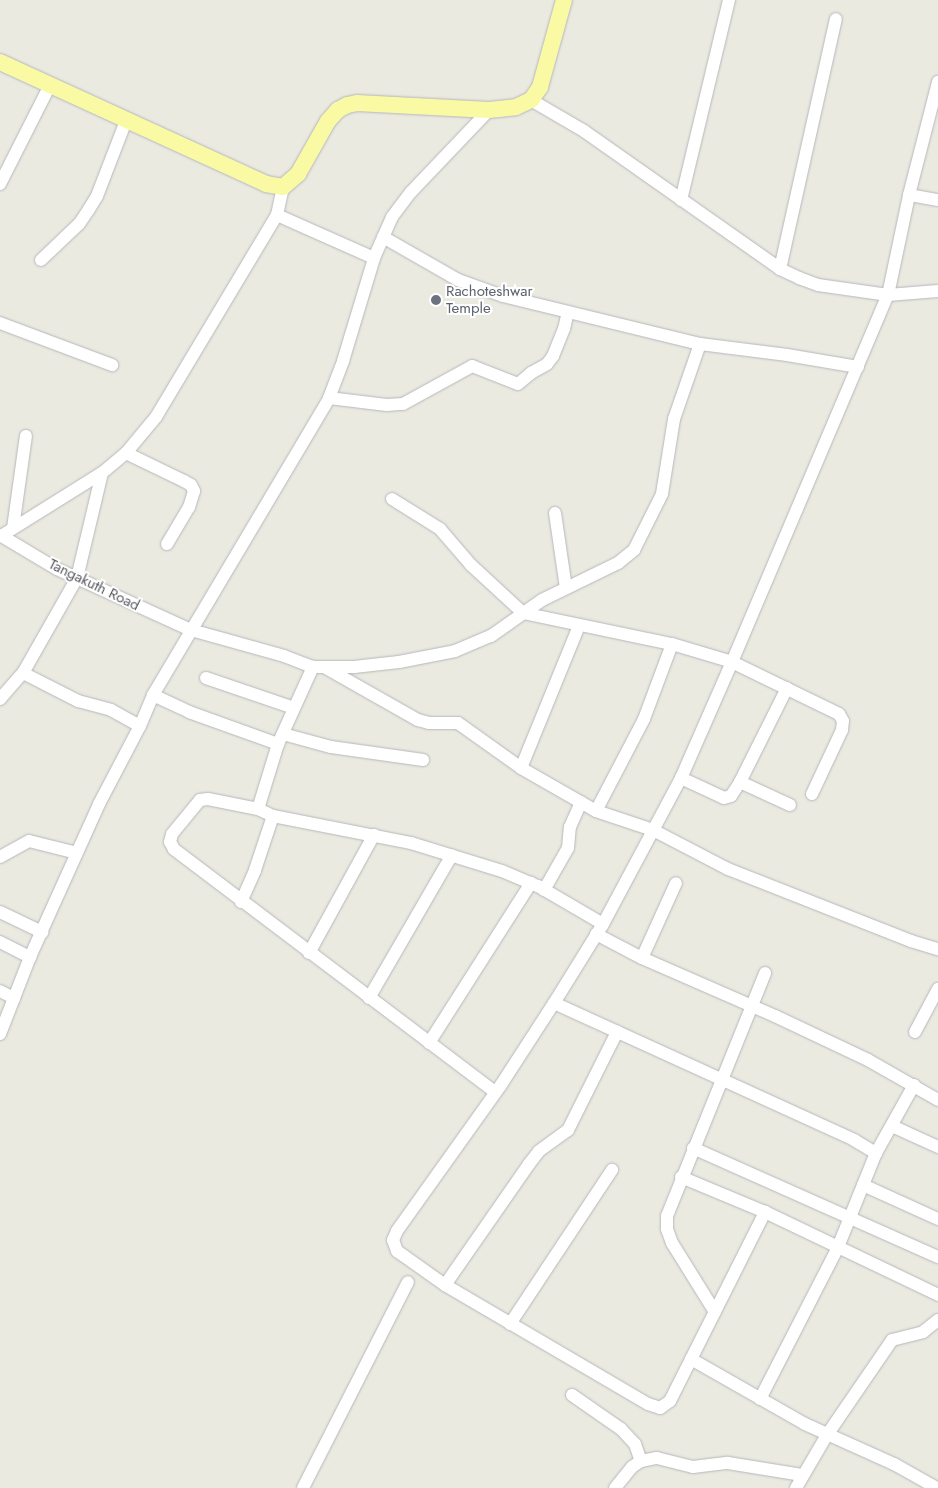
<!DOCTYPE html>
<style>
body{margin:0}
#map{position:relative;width:938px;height:1488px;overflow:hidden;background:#ebeae0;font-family:Jost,sans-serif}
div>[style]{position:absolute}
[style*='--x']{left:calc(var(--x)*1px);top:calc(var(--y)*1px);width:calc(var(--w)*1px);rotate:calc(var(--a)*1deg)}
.roads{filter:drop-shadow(0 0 1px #b5b7bc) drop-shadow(0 0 1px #b5b7bc)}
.minor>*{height:12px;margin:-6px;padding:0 6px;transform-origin:6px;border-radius:6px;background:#fff}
.major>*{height:16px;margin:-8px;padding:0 8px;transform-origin:8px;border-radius:8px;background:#fafaa5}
.dots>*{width:14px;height:14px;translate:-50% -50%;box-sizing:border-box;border:2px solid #fff;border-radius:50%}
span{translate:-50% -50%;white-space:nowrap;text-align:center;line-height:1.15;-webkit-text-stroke:4px #fff;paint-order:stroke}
.worship-label{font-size:15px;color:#5b616d}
.left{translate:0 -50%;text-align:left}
.street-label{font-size:15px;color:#585b60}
</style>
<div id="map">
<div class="roads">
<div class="minor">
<i style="--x:531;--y:100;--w:61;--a:30.3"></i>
<i style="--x:584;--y:131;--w:240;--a:35.1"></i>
<i style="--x:780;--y:269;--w:21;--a:25"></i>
<i style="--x:799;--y:278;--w:20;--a:20"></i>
<i style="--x:818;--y:285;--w:71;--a:8.1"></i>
<i style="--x:888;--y:295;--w:50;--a:-4.6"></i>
<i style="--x:0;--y:184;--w:111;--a:-63.2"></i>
<i style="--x:909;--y:195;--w:29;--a:10"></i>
<i style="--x:681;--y:200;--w:206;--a:-76.5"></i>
<i style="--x:277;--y:215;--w:106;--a:23.9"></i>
<i style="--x:383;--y:237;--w:86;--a:29.8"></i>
<i style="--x:458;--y:280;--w:48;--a:19.6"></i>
<i style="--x:503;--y:296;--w:203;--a:13.7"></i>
<i style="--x:700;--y:344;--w:88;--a:7.2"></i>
<i style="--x:787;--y:355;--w:72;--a:9.6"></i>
<i style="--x:41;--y:260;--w:52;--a:-43.5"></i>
<i style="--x:79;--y:224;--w:18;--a:-56"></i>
<i style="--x:89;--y:209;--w:15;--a:-58"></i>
<i style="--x:97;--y:196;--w:80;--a:-68.9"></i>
<i style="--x:780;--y:269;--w:256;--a:-77.4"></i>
<i style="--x:0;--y:323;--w:120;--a:20.6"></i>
<i style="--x:329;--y:398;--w:58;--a:6.9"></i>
<i style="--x:387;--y:405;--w:16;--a:-4"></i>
<i style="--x:403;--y:404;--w:79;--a:-28.8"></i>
<i style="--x:472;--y:366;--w:49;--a:21.4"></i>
<i style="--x:518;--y:384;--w:17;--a:-40"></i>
<i style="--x:531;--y:373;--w:18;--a:-29"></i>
<i style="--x:547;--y:364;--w:10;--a:-53"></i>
<i style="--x:553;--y:356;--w:29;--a:-68"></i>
<i style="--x:564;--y:329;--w:17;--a:-77"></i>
<i style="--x:126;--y:453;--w:64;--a:25.8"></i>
<i style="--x:184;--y:481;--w:8;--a:30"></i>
<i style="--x:191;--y:485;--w:7;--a:63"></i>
<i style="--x:194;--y:491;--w:17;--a:107"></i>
<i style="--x:189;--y:507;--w:43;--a:120.7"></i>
<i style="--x:392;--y:499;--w:57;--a:32"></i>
<i style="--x:440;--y:529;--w:48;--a:49.3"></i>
<i style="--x:471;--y:565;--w:71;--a:42.7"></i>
<i style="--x:523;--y:613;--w:152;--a:11.8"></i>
<i style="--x:672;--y:644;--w:63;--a:16.7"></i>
<i style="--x:732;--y:662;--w:127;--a:113.7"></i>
<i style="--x:681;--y:778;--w:166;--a:118.1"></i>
<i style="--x:603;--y:924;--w:93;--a:121.8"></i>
<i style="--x:554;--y:1003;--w:98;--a:122.9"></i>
<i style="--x:501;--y:1085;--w:179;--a:125.5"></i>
<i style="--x:397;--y:1231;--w:10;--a:114"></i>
<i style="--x:393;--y:1240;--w:12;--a:70"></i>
<i style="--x:397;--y:1251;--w:59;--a:35.3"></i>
<i style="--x:445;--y:1285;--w:235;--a:30.4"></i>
<i style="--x:648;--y:1404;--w:13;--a:18"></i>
<i style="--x:660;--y:1408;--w:12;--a:-35"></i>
<i style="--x:670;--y:1401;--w:212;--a:-63.3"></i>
<i style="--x:555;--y:513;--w:76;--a:81.7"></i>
<i style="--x:13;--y:528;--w:93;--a:-82"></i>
<i style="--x:0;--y:535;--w:66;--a:30.8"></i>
<i style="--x:57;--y:569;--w:147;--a:24.5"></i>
<i style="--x:191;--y:630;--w:97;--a:15.6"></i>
<i style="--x:284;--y:656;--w:31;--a:21"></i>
<i style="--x:313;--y:667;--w:41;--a:0"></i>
<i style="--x:354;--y:667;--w:45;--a:-6.3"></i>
<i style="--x:399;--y:662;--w:57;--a:-11.1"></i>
<i style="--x:455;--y:651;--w:39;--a:-23"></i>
<i style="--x:491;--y:636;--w:62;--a:-35.2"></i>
<i style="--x:542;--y:600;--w:85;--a:-26"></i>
<i style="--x:618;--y:563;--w:21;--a:-39"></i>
<i style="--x:634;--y:550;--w:63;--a:-63.4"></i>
<i style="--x:662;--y:494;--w:76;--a:-80.9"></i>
<i style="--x:674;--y:419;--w:79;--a:-70.9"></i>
<i style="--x:1;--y:536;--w:119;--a:-32"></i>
<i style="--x:102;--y:473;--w:31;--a:-40"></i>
<i style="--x:126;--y:453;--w:47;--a:-50.2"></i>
<i style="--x:156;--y:417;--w:235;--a:-59.1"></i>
<i style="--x:277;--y:215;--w:29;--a:-78"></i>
<i style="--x:326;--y:668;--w:106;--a:29.5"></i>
<i style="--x:418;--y:720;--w:11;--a:15"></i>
<i style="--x:429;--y:723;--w:29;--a:0"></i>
<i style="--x:458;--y:723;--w:77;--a:35.5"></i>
<i style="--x:521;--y:768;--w:86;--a:29.8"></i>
<i style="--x:596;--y:811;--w:60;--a:18.4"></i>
<i style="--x:653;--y:830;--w:85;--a:27.5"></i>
<i style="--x:728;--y:869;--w:197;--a:21.5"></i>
<i style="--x:911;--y:941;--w:28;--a:17"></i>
<i style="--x:23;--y:673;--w:62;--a:27"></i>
<i style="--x:78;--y:701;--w:34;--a:15"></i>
<i style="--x:111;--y:710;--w:33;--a:29"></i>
<i style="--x:206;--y:678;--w:93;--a:18.8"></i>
<i style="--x:153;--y:695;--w:40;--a:25"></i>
<i style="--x:189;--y:712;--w:95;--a:19.8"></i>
<i style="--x:0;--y:699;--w:35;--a:-49"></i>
<i style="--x:23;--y:673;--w:109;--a:-60.4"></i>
<i style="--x:77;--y:578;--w:108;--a:-76.6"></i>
<i style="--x:283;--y:734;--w:50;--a:15.2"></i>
<i style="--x:331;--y:747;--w:93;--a:8"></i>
<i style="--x:521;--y:768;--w:153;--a:-67.8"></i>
<i style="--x:681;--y:778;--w:47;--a:24.9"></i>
<i style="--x:724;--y:798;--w:7;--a:-16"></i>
<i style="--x:731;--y:796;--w:17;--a:-57"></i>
<i style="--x:740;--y:782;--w:55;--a:24.7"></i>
<i style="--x:740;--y:782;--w:105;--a:-63.4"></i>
<i style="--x:812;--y:794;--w:71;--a:-64.9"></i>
<i style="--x:842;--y:730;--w:9;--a:-84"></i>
<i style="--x:843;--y:721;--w:8;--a:-120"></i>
<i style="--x:839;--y:714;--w:119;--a:-154.1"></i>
<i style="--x:732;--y:662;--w:399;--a:-67"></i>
<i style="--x:888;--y:295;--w:102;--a:-78.1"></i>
<i style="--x:909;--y:195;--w:117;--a:-75.6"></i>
<i style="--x:258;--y:809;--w:68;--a:-72.9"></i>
<i style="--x:278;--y:744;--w:85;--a:-65.6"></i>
<i style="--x:596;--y:811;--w:104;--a:-62.4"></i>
<i style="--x:644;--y:719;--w:80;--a:-69.5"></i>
<i style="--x:0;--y:857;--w:33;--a:-29"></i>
<i style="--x:29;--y:841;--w:49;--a:14"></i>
<i style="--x:544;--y:890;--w:48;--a:-60.3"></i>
<i style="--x:568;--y:848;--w:21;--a:-85"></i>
<i style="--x:570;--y:827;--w:27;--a:-66"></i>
<i style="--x:241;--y:902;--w:35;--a:-66"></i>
<i style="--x:255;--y:870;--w:57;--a:-71.6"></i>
<i style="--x:0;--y:912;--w:47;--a:25.5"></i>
<i style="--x:596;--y:934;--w:52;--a:27.6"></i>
<i style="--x:642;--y:958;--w:145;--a:23.6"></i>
<i style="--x:775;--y:1016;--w:103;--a:25.3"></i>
<i style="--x:868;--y:1060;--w:81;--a:29.7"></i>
<i style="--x:0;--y:942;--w:34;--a:27"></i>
<i style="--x:309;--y:953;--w:135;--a:-61.2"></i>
<i style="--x:642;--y:958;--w:82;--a:-65.6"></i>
<i style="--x:0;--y:991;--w:16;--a:27"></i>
<i style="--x:369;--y:998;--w:165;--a:-59.9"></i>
<i style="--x:554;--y:1003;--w:330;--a:24.5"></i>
<i style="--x:854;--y:1140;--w:26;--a:31"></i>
<i style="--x:915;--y:1032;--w:49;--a:-61.9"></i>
<i style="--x:0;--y:1034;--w:83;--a:-68.7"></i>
<i style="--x:30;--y:957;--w:168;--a:-65.7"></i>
<i style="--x:99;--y:804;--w:88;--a:-62.3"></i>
<i style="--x:140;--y:726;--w:34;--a:-67"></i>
<i style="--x:153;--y:695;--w:345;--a:-59.3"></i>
<i style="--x:329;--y:398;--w:40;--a:-69"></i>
<i style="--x:343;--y:361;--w:108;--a:-73.2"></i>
<i style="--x:374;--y:258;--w:45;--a:-66.3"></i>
<i style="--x:392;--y:217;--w:31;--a:-53"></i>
<i style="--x:411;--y:192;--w:113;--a:-46.4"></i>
<i style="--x:429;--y:1043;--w:190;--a:-57.5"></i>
<i style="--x:495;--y:1092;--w:403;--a:-142.9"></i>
<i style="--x:174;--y:849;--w:8;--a:-120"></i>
<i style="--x:170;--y:842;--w:8;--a:-76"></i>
<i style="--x:172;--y:834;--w:44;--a:-50.5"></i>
<i style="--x:200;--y:800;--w:8;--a:-7"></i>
<i style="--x:208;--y:799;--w:51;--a:11.3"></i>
<i style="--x:258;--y:809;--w:17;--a:25"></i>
<i style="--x:273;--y:816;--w:141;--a:11.1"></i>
<i style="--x:411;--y:843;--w:95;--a:17.1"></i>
<i style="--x:502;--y:871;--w:39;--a:23"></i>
<i style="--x:538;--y:886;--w:75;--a:30.3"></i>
<i style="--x:892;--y:1126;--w:51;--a:24.5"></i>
<i style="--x:693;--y:1148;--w:268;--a:24"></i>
<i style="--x:681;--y:1177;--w:91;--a:22.6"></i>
<i style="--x:765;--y:1212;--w:192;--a:25.6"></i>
<i style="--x:863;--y:1185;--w:82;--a:24.4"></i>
<i style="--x:445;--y:1285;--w:147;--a:-55.2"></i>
<i style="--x:529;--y:1164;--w:16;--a:-52"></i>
<i style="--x:539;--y:1151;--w:36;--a:-36"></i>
<i style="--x:568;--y:1130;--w:110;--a:-63.4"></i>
<i style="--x:715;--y:1312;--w:81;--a:-121.9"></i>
<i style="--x:672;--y:1243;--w:15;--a:-110"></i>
<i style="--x:667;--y:1229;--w:13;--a:-90"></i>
<i style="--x:667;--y:1216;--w:262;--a:-68"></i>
<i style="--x:510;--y:1324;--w:185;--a:-56.5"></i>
<i style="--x:691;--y:1359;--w:131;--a:29.7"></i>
<i style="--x:805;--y:1424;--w:98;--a:24.2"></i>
<i style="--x:894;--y:1464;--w:49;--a:29.2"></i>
<i style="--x:572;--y:1395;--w:60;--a:34.8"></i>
<i style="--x:621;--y:1429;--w:21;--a:47"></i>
<i style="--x:635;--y:1444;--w:18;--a:71"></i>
<i style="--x:760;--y:1399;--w:171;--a:-62.8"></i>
<i style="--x:838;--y:1247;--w:101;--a:-68"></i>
<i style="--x:876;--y:1153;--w:78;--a:-60.8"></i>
<i style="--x:303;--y:1488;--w:231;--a:-63"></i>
<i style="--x:615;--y:1488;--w:27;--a:-51"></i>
<i style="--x:632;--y:1467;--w:11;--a:-34"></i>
<i style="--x:641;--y:1461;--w:16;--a:-11"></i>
<i style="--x:657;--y:1458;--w:37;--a:14"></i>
<i style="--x:693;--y:1467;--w:35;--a:-7"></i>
<i style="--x:728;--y:1463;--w:75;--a:9.2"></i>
<i style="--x:796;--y:1488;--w:61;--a:-59.7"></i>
<i style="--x:827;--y:1435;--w:115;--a:-55.6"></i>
<i style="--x:892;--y:1340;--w:32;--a:-14"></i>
<i style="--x:923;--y:1332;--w:19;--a:-39"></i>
</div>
<div class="major">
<i style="--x:0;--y:62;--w:293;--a:24.6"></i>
<i style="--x:266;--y:184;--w:17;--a:10"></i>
<i style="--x:283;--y:187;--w:20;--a:-41"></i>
<i style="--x:298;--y:174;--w:61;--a:-60.5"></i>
<i style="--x:328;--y:121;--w:15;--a:-48"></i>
<i style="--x:338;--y:110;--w:10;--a:-29"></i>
<i style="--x:347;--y:105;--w:10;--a:-11"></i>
<i style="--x:357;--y:103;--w:132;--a:3"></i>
<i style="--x:489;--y:110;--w:27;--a:-6"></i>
<i style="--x:516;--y:107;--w:17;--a:-25"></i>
<i style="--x:531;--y:100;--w:16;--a:-55"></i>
<i style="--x:540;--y:87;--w:90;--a:-74.6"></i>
</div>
</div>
<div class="dots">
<i style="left:436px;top:300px;background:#6b7280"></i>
</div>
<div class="worship-label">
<span class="left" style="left:446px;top:300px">Rachoteshwar<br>Temple</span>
</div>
<div class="street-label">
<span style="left:94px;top:585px;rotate:26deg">Tangakuth Road</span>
</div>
</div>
